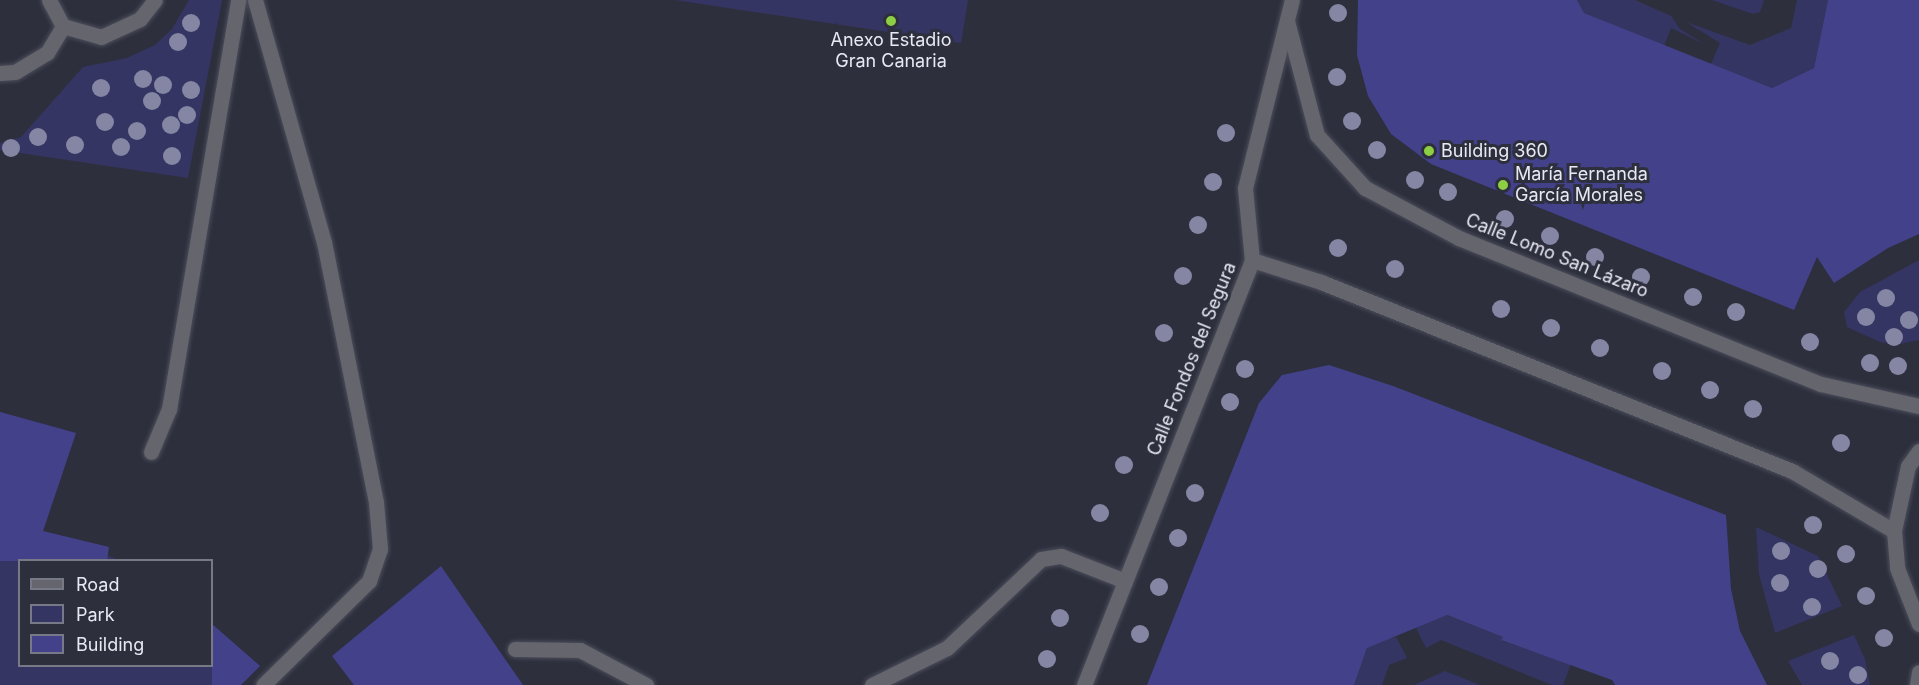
<!DOCTYPE html>
<meta charset="utf-8">
<style>
body{margin:0}
#map{position:relative;width:1919px;height:685px;overflow:hidden;background:#2d2f3d;font-family:Inter,sans-serif}
div>[style]{position:absolute}
[style*='--x']{left:calc(var(--x)*1px);top:calc(var(--y)*1px);width:calc(var(--w)*1px);rotate:calc(var(--a)*1deg)}
.green>*{inset:0;background:#353563}
.building>*{inset:0;background:#43418a}
.roads{filter:drop-shadow(0 0 2px #4b4d5a) drop-shadow(0 0 2px #4b4d5a)}
.minor>*{height:15px;margin:-7.5px;padding:0 7.5px;transform-origin:7.5px;border-radius:7.5px;background:#65656d}
.trees>*{width:18px;height:18px;margin:-9px;border-radius:50%;background:#8486a4}
.dots>*{width:16px;height:16px;translate:-50% -50%;box-sizing:border-box;border:3px solid #2d2f3d;border-radius:50%}
span{translate:-50% -50%;white-space:nowrap;text-align:center;line-height:1.15;-webkit-text-stroke:6px #2d2f3d;paint-order:stroke}
.poi-label{font-size:18px;color:#e8e9f3}
.left{translate:0 -50%;text-align:left}
.street-label{font-size:18px;color:#e8e9f3}
.legend{position:absolute;left:18px;top:559px;width:195px;height:108px;box-sizing:border-box;background:#2d2f3d;border:2px solid #787986;margin:0;padding:8px 10px;list-style:none;font-size:18px;color:#e8e9f3}
.legend li{display:flex;align-items:center;gap:12px;height:30px}
.legend b{width:30px;border:2px solid #787986}
</style>
<div id="map">
<div class="green">
<i style="clip-path:polygon(189px 0,222px 0,188px 178px,0 150px,0 143px,21px 137px,83px 67px,127px 58px,155px 45px,172px 29px)"></i>
<i style="clip-path:polygon(675px 0,968px 0,961px 43px)"></i>
<i style="clip-path:polygon(1577px 0,1635px 0,1671px 16px,1680px 29px,1704px 44px,1671px 28px,1664px 46px,1584px 13px)"></i>
<i style="clip-path:polygon(1712px 0,1764px 0,1760px 12px,1753px 14px)"></i>
<i style="clip-path:polygon(1797px 0,1828px 0,1814px 68px,1772px 88px,1711px 64px,1720px 43px,1686px 22px,1750px 45px,1791px 28px)"></i>
<i style="clip-path:polygon(1919px 260px,1919px 340px,1895px 345px,1880px 342px,1847px 327px,1844px 312px,1860px 292px)"></i>
<i style="clip-path:polygon(0 412px,76px 433px,43px 531px,119px 560px,20px 560px,20px 666px,212px 666px,212px 624px,260px 666px,241px 685px,0 685px)"></i>
<i style="clip-path:polygon(1756px 527px,1818px 556px,1842px 606px,1775px 633px,1759px 574px)"></i>
<i style="clip-path:polygon(1441px 613px,1503px 637px,1502px 641px,1571px 664px,1563px 685px,1552px 685px,1441px 640px,1426px 648px,1416px 628px)"></i>
<i style="clip-path:polygon(1854px 635px,1865px 659px,1870px 685px,1802px 685px,1788px 661px)"></i>
<i style="clip-path:polygon(1396px 637px,1407px 658px,1389px 665px,1382px 685px,1354px 685px,1369px 643px)"></i>
<i style="clip-path:polygon(1445px 671px,1480px 685px,1414px 685px)"></i>
</div>
<div class="building">
<i style="clip-path:polygon(1358px 0,1577px 0,1584px 13px,1772px 88px,1814px 68px,1828px 0,1919px 0,1919px 234px,1888px 248px,1834px 283px,1817px 257px,1794px 310px,1431px 164px,1391px 134px,1368px 96px,1357px 55px)"></i>
<i style="clip-path:polygon(1329px 365px,1393px 386px,1726px 515px,1731px 589px,1740px 631px,1767px 685px,1615px 685px,1612px 680px,1501px 640px,1503px 637px,1447px 615px,1367px 648px,1354px 685px,1147px 685px,1259px 403px,1282px 375px)"></i>
<i style="clip-path:polygon(0 412px,76px 433px,43px 531px,109px 547px,107px 561px,0 561px)"></i>
<i style="clip-path:polygon(441px 566px,523px 685px,354px 685px,332px 656px)"></i>
<i style="clip-path:polygon(212px 624px,260px 666px,241px 685px,212px 685px)"></i>
</div>
<div class="roads">
<div class="minor">
<i style="--x:49;--y:0;--w:30;--a:62"></i>
<i style="--x:63;--y:26;--w:40;--a:16"></i>
<i style="--x:101;--y:37;--w:43;--a:-24.8"></i>
<i style="--x:140;--y:19;--w:24;--a:-52"></i>
<i style="--x:255;--y:0;--w:252;--a:74.1"></i>
<i style="--x:324;--y:242;--w:265;--a:78.7"></i>
<i style="--x:376;--y:502;--w:47;--a:85.1"></i>
<i style="--x:380;--y:549;--w:34;--a:109"></i>
<i style="--x:369;--y:581;--w:148;--a:135.5"></i>
<i style="--x:1287;--y:21;--w:118;--a:75.3"></i>
<i style="--x:1317;--y:135;--w:72;--a:47.8"></i>
<i style="--x:1365;--y:188;--w:106;--a:28"></i>
<i style="--x:1459;--y:238;--w:390;--a:22"></i>
<i style="--x:1821;--y:384;--w:100;--a:12.7"></i>
<i style="--x:0;--y:73;--w:15;--a:-4"></i>
<i style="--x:15;--y:72;--w:37;--a:-31"></i>
<i style="--x:47;--y:53;--w:31;--a:-59"></i>
<i style="--x:1252;--y:260;--w:72;--a:17.7"></i>
<i style="--x:1321;--y:282;--w:508;--a:21.86"></i>
<i style="--x:1792;--y:471;--w:118;--a:30.5"></i>
<i style="--x:1919;--y:451;--w:19;--a:126"></i>
<i style="--x:1908;--y:466;--w:66;--a:102.2"></i>
<i style="--x:1894;--y:531;--w:37;--a:85"></i>
<i style="--x:1897;--y:568;--w:60;--a:68.6"></i>
<i style="--x:151;--y:452;--w:47;--a:-67.3"></i>
<i style="--x:169;--y:409;--w:415;--a:-80.4"></i>
<i style="--x:515;--y:649;--w:65;--a:0.9"></i>
<i style="--x:580;--y:650;--w:75;--a:27.9"></i>
<i style="--x:872;--y:685;--w:84;--a:-26.3"></i>
<i style="--x:947;--y:648;--w:129;--a:-43.4"></i>
<i style="--x:1041;--y:559;--w:20;--a:-9"></i>
<i style="--x:1061;--y:556;--w:69;--a:21.3"></i>
<i style="--x:1084;--y:685;--w:457;--a:-68.4"></i>
<i style="--x:1252;--y:260;--w:72;--a:-95.6"></i>
<i style="--x:1245;--y:188;--w:194;--a:-76"></i>
<i style="--x:1917;--y:685;--w:13;--a:-81"></i>
</div>
</div>
<div class="trees">
<i style="left:1338px;top:13px"></i>
<i style="left:191px;top:23px"></i>
<i style="left:178px;top:42px"></i>
<i style="left:1337px;top:77px"></i>
<i style="left:143px;top:79px"></i>
<i style="left:163px;top:85px"></i>
<i style="left:101px;top:88px"></i>
<i style="left:191px;top:90px"></i>
<i style="left:152px;top:101px"></i>
<i style="left:187px;top:115px"></i>
<i style="left:1352px;top:121px"></i>
<i style="left:105px;top:122px"></i>
<i style="left:171px;top:125px"></i>
<i style="left:137px;top:131px"></i>
<i style="left:1226px;top:133px"></i>
<i style="left:38px;top:137px"></i>
<i style="left:75px;top:145px"></i>
<i style="left:121px;top:147px"></i>
<i style="left:11px;top:148px"></i>
<i style="left:1377px;top:150px"></i>
<i style="left:172px;top:156px"></i>
<i style="left:1415px;top:180px"></i>
<i style="left:1213px;top:182px"></i>
<i style="left:1448px;top:192px"></i>
<i style="left:1505px;top:219px"></i>
<i style="left:1198px;top:225px"></i>
<i style="left:1550px;top:236px"></i>
<i style="left:1338px;top:248px"></i>
<i style="left:1595px;top:257px"></i>
<i style="left:1395px;top:269px"></i>
<i style="left:1183px;top:276px"></i>
<i style="left:1641px;top:277px"></i>
<i style="left:1693px;top:297px"></i>
<i style="left:1886px;top:298px"></i>
<i style="left:1501px;top:309px"></i>
<i style="left:1736px;top:312px"></i>
<i style="left:1866px;top:317px"></i>
<i style="left:1909px;top:320px"></i>
<i style="left:1551px;top:328px"></i>
<i style="left:1164px;top:333px"></i>
<i style="left:1894px;top:337px"></i>
<i style="left:1810px;top:342px"></i>
<i style="left:1600px;top:348px"></i>
<i style="left:1870px;top:363px"></i>
<i style="left:1898px;top:366px"></i>
<i style="left:1245px;top:369px"></i>
<i style="left:1662px;top:371px"></i>
<i style="left:1710px;top:390px"></i>
<i style="left:1230px;top:402px"></i>
<i style="left:1753px;top:409px"></i>
<i style="left:1841px;top:443px"></i>
<i style="left:1124px;top:465px"></i>
<i style="left:1195px;top:493px"></i>
<i style="left:1100px;top:513px"></i>
<i style="left:1813px;top:525px"></i>
<i style="left:1178px;top:538px"></i>
<i style="left:1781px;top:551px"></i>
<i style="left:1846px;top:554px"></i>
<i style="left:1818px;top:569px"></i>
<i style="left:1780px;top:583px"></i>
<i style="left:1159px;top:587px"></i>
<i style="left:1866px;top:596px"></i>
<i style="left:1812px;top:607px"></i>
<i style="left:1060px;top:618px"></i>
<i style="left:1140px;top:634px"></i>
<i style="left:1884px;top:638px"></i>
<i style="left:1047px;top:659px"></i>
<i style="left:1830px;top:661px"></i>
<i style="left:1858px;top:675px"></i>
</div>
<div class="dots">
<i style="left:891px;top:21px;background:#8dce44"></i>
<i style="left:1429px;top:151px;background:#8dce44"></i>
<i style="left:1503px;top:185px;background:#8dce44"></i>
</div>
<div class="poi-label">
<span style="left:891px;top:51px">Anexo Estadio<br>Gran Canaria</span>
<span class="left" style="left:1441px;top:151px">Building 360</span>
<span class="left" style="left:1515px;top:185px">María Fernanda<br>García Morales</span>
</div>
<div class="street-label">
<span style="left:1557px;top:256px;rotate:22deg">Calle Lomo San Lázaro</span>
<span style="left:1192px;top:359px;rotate:-68deg">Calle Fondos del Segura</span>
</div>
<ul class="legend">
<li><b style="height:8px;background:#65656d"></b>Road</li>
<li><b style="height:16px;background:#353563"></b>Park</li>
<li><b style="height:16px;background:#43418a"></b>Building</li>
</ul>
</div>
